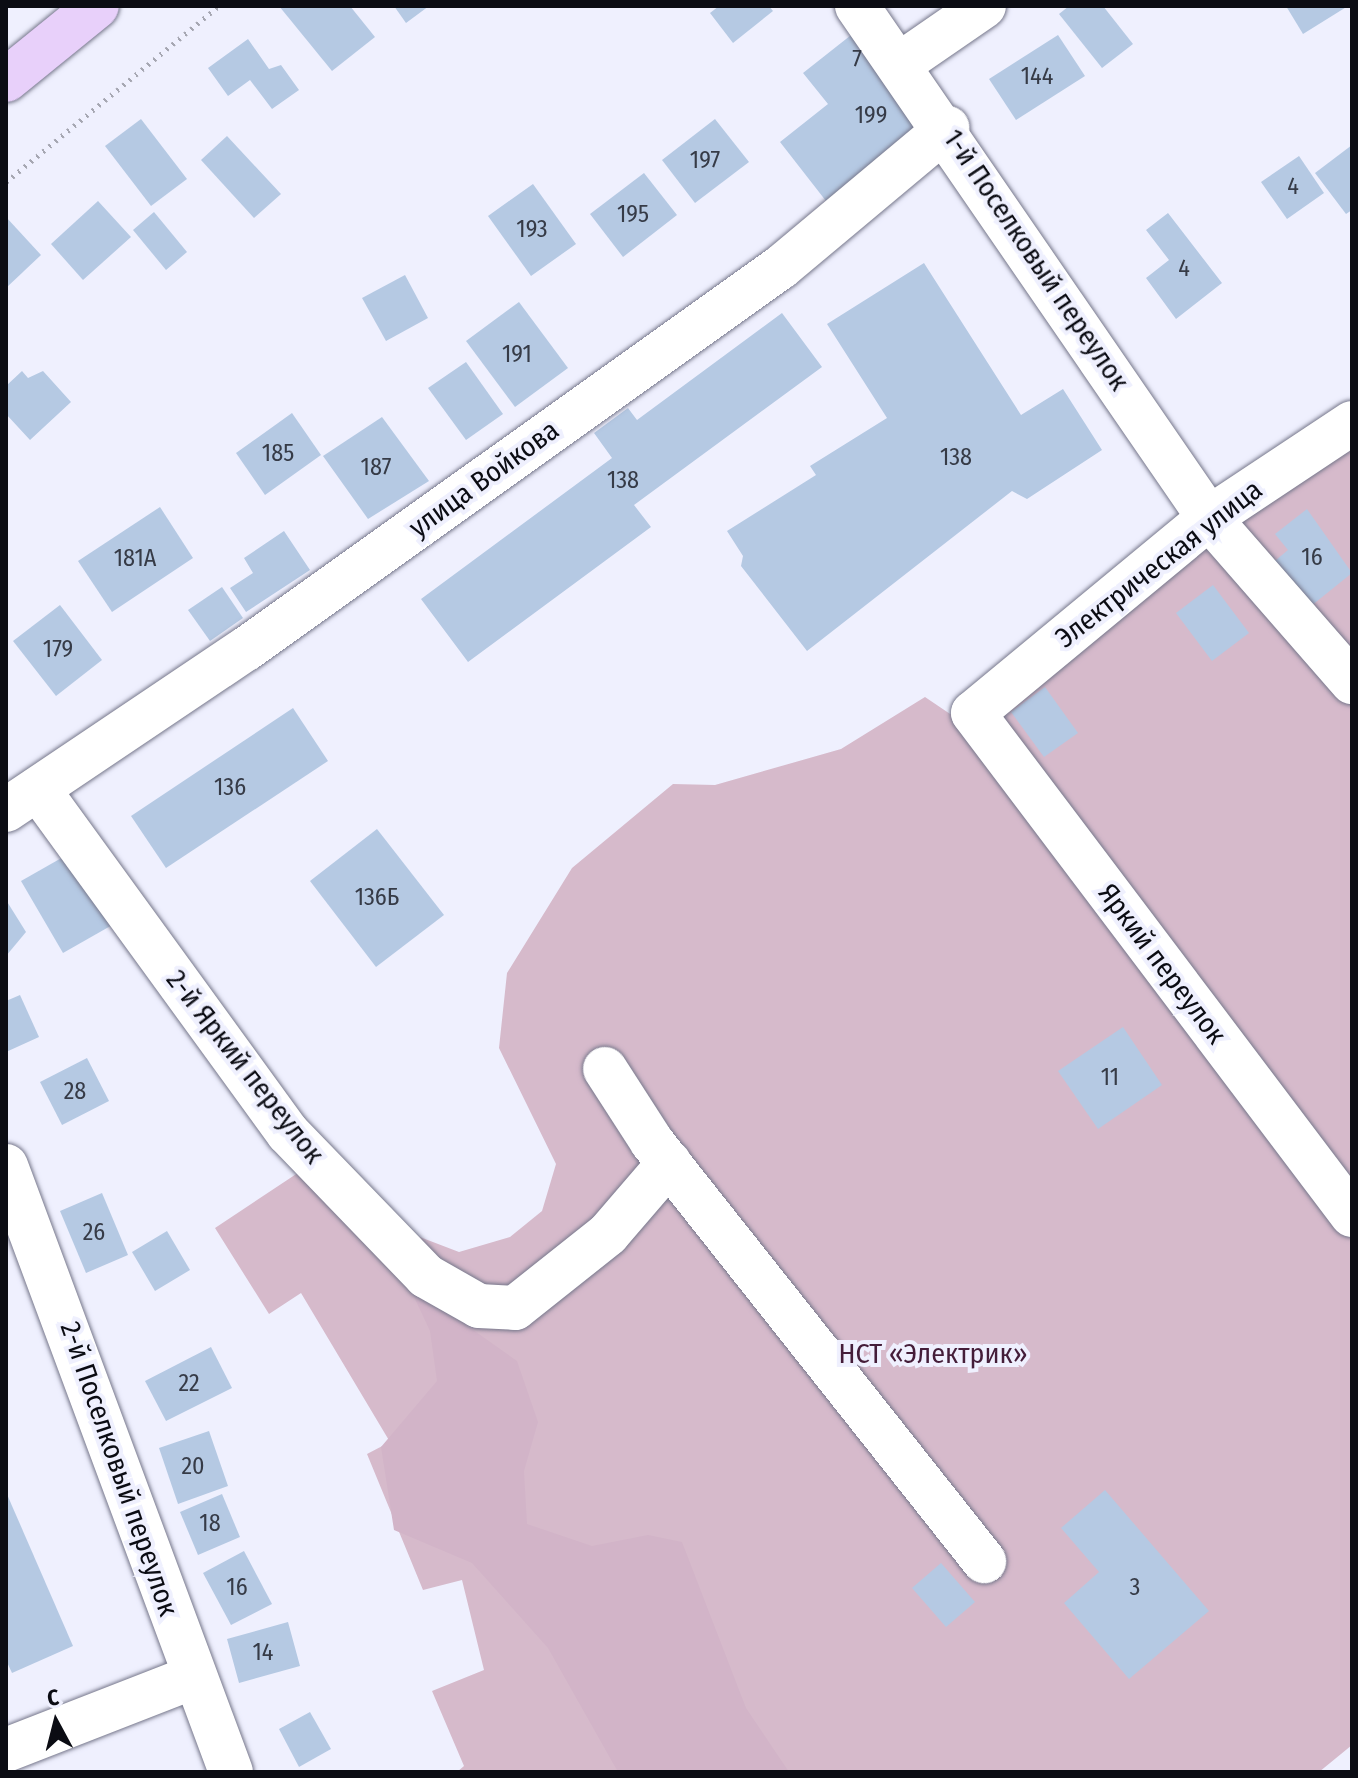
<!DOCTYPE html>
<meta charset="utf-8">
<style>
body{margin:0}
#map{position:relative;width:1358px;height:1778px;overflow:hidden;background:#eff0fe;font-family:"Fira Sans Condensed",sans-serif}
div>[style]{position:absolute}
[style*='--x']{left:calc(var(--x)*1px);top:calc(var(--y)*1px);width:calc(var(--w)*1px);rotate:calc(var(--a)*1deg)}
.green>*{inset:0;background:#d6bacb}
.forest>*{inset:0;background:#d2b4c8}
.building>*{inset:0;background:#b5c9e3}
.path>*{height:5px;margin-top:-2.5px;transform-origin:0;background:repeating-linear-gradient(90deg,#a6a7b2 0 2px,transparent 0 8px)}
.roads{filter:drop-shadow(0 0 2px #76778b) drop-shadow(0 0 2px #76778b)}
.minor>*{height:44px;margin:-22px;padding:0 22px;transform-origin:22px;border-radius:22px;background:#fff}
.major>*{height:44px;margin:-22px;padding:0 22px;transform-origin:22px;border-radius:22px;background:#e8d0fa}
span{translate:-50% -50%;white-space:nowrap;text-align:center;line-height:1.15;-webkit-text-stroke:8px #eff0fe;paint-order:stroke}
.number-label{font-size:24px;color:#363b47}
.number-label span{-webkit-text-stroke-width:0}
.street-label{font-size:28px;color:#0b0c13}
.park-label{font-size:28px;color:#441d39}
.frame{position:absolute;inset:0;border:8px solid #0b0c13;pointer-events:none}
.north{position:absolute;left:16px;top:1682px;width:80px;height:80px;-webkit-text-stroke:6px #eff0fe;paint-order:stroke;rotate:353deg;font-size:22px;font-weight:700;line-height:32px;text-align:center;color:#0b0c13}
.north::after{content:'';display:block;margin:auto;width:28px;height:36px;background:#0b0c13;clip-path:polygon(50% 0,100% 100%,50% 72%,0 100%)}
</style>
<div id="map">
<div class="green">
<i style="clip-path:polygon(1352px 439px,1352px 1745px,1319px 1772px,457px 1772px,464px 1766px,432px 1691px,484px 1670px,462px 1580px,423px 1590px,367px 1454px,390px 1442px,301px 1293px,269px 1314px,215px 1228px,331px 1151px,412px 1234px,459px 1252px,510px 1237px,542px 1211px,556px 1164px,499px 1048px,507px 973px,572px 868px,673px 784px,715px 785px,841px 749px,925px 697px,959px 720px)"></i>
</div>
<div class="forest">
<i style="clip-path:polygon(408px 1284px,517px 1361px,538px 1422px,524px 1471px,527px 1524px,592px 1546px,648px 1535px,682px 1542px,746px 1708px,789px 1772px,618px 1772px,548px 1648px,472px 1563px,394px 1530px,381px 1447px,437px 1381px,430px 1331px)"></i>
</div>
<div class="building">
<i style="clip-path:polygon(279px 6px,350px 6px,375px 37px,332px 71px)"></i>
<i style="clip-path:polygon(394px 6px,429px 6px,406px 23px)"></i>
<i style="clip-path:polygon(719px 6px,769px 6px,773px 11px,733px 43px,710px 13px)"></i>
<i style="clip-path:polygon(1069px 6px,1103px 6px,1133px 44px,1102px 68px,1059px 14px)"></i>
<i style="clip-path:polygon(1286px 6px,1348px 6px,1303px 34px)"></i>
<i style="clip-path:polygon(860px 28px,939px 127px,833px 210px,780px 142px,828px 104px,803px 73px)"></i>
<i style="clip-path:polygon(1058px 35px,1085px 76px,1016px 120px,989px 79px)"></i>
<i style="clip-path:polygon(248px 39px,269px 69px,281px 65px,299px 90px,272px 109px,250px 80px,228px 96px,208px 68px)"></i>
<i style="clip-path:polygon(141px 119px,187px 179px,151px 206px,105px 146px)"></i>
<i style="clip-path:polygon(715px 119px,749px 162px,695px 203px,662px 160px)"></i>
<i style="clip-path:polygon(227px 136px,281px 194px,254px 218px,201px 160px)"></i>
<i style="clip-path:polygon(1352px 145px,1352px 210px,1346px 214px,1315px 173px)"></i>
<i style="clip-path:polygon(1299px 156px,1324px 193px,1287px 219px,1261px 182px)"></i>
<i style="clip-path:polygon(644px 173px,677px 215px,623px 257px,590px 214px)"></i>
<i style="clip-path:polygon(533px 184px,576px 244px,531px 276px,488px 216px)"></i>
<i style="clip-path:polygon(98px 201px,131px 237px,83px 280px,51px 244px)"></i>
<i style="clip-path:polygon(154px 212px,187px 252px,166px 270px,133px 230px)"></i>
<i style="clip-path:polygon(1168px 213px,1222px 283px,1176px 319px,1146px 278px,1169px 260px,1146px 230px)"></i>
<i style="clip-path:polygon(6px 217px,41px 255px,6px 288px)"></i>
<i style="clip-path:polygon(924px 263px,1021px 415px,1063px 389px,1102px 450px,1027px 499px,1012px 491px,807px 651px,741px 566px,743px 556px,727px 531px,816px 475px,810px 466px,887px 418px,827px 324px)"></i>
<i style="clip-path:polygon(405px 275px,428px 318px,386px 341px,362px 298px)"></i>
<i style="clip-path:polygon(519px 302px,568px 368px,515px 407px,466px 341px)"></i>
<i style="clip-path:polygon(782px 313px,822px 367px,634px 505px,651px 527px,468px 662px,421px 599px,612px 458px,594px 433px,628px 408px,637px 420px)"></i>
<i style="clip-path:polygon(466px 362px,503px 414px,466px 440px,428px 388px)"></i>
<i style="clip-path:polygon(22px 371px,28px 378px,43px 371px,71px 402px,30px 440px,6px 414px,6px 386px)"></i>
<i style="clip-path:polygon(292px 413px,321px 455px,265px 495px,236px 453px)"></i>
<i style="clip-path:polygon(382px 417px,429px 481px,368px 519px,323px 456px)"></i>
<i style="clip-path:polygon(160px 507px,193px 558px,112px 612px,78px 561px)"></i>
<i style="clip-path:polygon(1307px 509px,1352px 573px,1306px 610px,1270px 565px,1288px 550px,1275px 534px)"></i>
<i style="clip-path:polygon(284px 531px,310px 570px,246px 612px,230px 588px,253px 573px,244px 558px)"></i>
<i style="clip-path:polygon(1213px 585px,1249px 633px,1212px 661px,1176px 613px)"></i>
<i style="clip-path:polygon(222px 587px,243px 618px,210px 641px,188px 610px)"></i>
<i style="clip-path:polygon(60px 605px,102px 660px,56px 696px,13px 641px)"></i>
<i style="clip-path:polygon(1045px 687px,1078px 733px,1044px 757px,1011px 712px)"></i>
<i style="clip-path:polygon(293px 708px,328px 761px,166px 868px,131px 816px)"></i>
<i style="clip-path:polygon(377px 829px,444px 915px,376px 967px,310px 881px)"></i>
<i style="clip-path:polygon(72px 852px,114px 924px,63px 953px,21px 881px)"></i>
<i style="clip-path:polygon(6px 900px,26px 932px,6px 956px)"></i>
<i style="clip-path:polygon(20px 995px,39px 1037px,6px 1052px,6px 1001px)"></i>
<i style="clip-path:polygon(1123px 1027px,1162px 1085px,1098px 1129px,1058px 1071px)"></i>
<i style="clip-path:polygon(87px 1058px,109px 1101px,62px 1125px,40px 1082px)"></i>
<i style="clip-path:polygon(102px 1193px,128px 1255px,86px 1273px,60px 1211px)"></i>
<i style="clip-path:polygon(167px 1231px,190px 1270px,155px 1291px,132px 1252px)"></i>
<i style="clip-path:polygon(211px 1347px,232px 1388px,166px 1421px,145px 1381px)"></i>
<i style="clip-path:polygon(209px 1431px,228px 1486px,178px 1504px,159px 1448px)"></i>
<i style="clip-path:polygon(1105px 1490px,1209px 1611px,1129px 1679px,1064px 1603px,1099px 1572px,1061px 1528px)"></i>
<i style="clip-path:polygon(6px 1492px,73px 1646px,12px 1673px,6px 1660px)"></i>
<i style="clip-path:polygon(222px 1494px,240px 1537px,198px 1555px,180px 1512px)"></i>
<i style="clip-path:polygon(244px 1551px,272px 1604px,231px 1625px,203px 1573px)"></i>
<i style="clip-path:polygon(941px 1563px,975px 1602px,946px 1627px,912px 1588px)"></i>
<i style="clip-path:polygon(288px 1622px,300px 1666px,239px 1683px,227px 1639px)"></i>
<i style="clip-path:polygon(310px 1712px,331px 1749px,299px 1767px,279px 1729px)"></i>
</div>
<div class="path">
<i style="--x:6;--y:182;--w:276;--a:-39.6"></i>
</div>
<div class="roads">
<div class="minor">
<i style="--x:857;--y:6;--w:621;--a:55.49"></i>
<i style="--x:1209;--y:518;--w:218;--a:48.9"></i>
<i style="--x:900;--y:64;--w:102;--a:-34.6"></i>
<i style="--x:1352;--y:423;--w:172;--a:146.4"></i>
<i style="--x:1209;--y:518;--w:306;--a:140.4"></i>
<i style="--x:973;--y:713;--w:629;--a:52.95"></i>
<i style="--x:38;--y:789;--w:425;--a:54"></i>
<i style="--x:288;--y:1133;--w:199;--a:46"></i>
<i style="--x:426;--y:1276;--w:61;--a:29.5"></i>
<i style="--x:479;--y:1306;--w:36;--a:3"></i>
<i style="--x:515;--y:1308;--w:119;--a:-38.5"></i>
<i style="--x:608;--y:1234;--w:94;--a:-49.3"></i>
<i style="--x:6;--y:810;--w:289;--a:-33.9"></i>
<i style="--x:246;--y:649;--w:657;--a:-35.53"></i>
<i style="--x:781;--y:267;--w:217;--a:-39.9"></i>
<i style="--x:605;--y:1069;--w:87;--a:57.2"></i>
<i style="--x:652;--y:1142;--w:535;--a:51.61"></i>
<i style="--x:6;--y:1166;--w:646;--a:69.63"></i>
<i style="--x:6;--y:1750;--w:199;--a:-21.3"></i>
</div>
<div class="major">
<i style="--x:6;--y:80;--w:117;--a:-39.1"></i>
</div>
</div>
<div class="number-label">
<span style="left:857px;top:60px">7</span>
<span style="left:1037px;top:77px">144</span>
<span style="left:871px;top:116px">199</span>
<span style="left:705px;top:161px">197</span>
<span style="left:1293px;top:187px">4</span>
<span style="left:633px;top:215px">195</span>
<span style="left:532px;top:230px">193</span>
<span style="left:1184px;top:269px">4</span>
<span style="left:517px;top:355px">191</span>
<span style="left:278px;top:454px">185</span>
<span style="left:956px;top:458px">138</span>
<span style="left:376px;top:468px">187</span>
<span style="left:623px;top:481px">138</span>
<span style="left:1312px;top:558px">16</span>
<span style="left:135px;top:559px">181А</span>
<span style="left:58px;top:650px">179</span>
<span style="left:230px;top:788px">136</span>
<span style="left:377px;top:898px">136Б</span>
<span style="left:1110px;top:1078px">11</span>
<span style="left:75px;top:1092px">28</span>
<span style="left:94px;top:1233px">26</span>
<span style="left:189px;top:1384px">22</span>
<span style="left:193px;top:1467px">20</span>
<span style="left:210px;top:1524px">18</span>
<span style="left:237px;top:1588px">16</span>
<span style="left:1135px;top:1588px">3</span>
<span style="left:263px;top:1653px">14</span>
</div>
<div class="street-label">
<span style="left:1036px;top:260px;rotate:56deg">1-й Поселковый переулок</span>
<span style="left:484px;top:479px;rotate:-36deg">улица Войкова</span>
<span style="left:1159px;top:564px;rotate:-38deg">Электрическая улица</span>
<span style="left:1162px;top:964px;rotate:53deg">Яркий переулок</span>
<span style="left:245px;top:1067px;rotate:52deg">2-й Яркий переулок</span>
<span style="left:119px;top:1469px;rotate:71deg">2-й Поселковый переулок</span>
</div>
<div class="park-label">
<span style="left:933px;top:1354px">НСТ «Электрик»</span>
</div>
<div class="frame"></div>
<div class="north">С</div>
</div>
